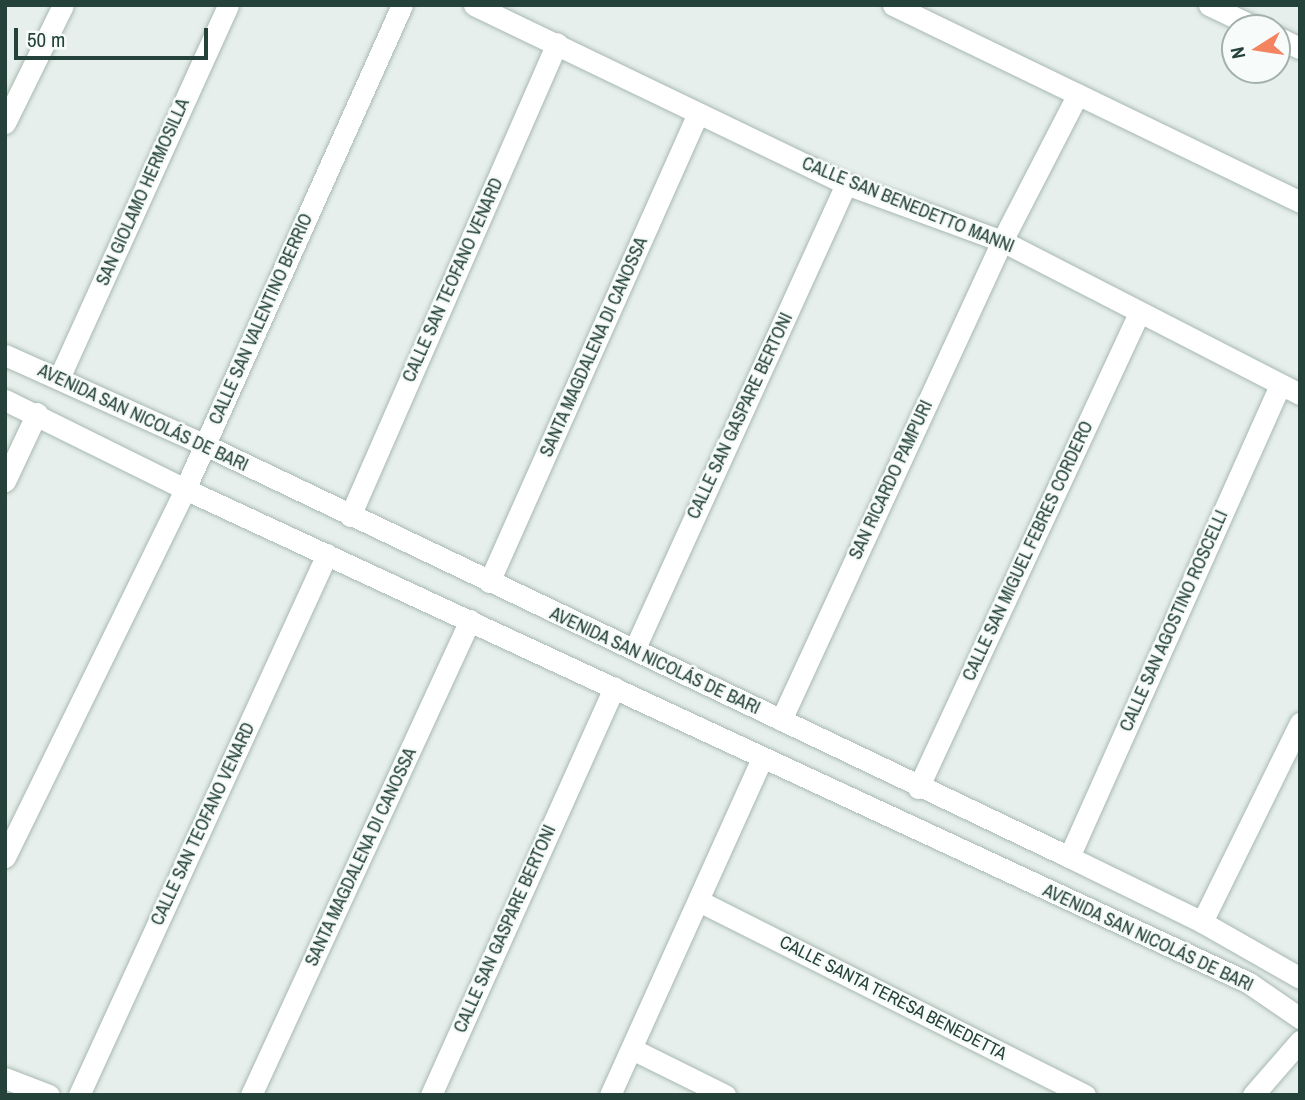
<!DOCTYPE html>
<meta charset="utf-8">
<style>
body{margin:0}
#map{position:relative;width:1305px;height:1100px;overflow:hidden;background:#e6efeb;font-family:"Archivo Narrow",sans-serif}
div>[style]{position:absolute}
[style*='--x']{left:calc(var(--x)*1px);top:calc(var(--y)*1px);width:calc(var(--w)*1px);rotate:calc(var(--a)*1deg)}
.roads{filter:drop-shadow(0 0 2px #a8b8b2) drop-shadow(0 0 2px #a8b8b2)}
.street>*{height:21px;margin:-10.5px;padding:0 10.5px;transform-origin:10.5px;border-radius:10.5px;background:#fff}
span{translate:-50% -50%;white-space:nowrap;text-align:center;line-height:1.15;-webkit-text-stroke:5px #f7fbf9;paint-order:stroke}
.street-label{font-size:18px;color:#24423a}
.frame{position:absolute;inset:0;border:7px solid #24423a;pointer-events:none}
.north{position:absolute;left:1221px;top:14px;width:70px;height:70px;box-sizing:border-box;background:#f7fbf9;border:2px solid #a3b1ad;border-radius:50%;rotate:258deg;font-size:19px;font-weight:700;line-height:28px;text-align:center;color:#24423a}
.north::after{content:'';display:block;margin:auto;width:24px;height:32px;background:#f4845f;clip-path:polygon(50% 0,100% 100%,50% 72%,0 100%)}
.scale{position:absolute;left:14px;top:28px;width:194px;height:32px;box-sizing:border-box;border:4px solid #24423a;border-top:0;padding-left:9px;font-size:21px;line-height:24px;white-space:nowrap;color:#24423a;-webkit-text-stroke:5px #f7fbf9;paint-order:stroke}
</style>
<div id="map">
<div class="roads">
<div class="street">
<i style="--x:474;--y:5;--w:413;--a:25.7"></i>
<i style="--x:846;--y:184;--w:166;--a:20.1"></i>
<i style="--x:1002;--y:241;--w:335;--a:27.2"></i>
<i style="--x:893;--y:5;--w:452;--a:25.8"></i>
<i style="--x:1209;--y:5;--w:53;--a:25.6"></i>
<i style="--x:1277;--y:37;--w:25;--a:26"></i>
<i style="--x:5;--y:123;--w:131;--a:-63.8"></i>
<i style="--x:5;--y:355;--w:219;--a:24.2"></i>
<i style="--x:205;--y:445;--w:957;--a:25.49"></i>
<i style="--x:1069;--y:857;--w:148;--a:26"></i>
<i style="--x:1202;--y:922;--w:113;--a:29.7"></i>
<i style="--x:59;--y:378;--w:409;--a:-65.6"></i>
<i style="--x:5;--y:400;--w:201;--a:26.3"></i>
<i style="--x:185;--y:489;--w:1173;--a:24.9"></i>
<i style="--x:1249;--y:983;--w:62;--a:34.5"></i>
<i style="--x:5;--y:481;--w:75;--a:-64.8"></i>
<i style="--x:350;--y:516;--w:516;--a:-66.36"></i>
<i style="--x:489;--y:582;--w:513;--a:-65.98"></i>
<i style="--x:635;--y:648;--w:510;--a:-65.55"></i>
<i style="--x:781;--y:720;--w:528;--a:-65.23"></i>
<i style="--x:1002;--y:241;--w:165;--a:-62.7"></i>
<i style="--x:918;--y:788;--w:524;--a:-65.05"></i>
<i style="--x:5;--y:857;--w:410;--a:-63.9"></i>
<i style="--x:185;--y:489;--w:530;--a:-65.85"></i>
<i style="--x:1069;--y:857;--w:517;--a:-65.91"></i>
<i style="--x:701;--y:902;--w:430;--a:26.7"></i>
<i style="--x:1202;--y:922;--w:222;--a:-63.8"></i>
<i style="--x:632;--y:1049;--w:104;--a:26.3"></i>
<i style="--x:5;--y:1078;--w:47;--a:21.1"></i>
<i style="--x:79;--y:1095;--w:595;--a:-65.37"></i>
<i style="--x:251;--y:1095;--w:523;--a:-65.25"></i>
<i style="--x:431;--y:1095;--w:447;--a:-65.8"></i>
<i style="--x:610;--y:1095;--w:369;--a:-65.7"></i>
<i style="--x:1253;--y:1095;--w:72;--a:-49"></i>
</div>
</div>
<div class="street-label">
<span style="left:143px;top:192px;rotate:-66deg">SAN GIOLAMO HERMOSILLA</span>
<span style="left:908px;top:205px;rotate:22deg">CALLE SAN BENEDETTO MANNI</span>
<span style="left:453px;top:280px;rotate:-66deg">CALLE SAN TEOFANO VENARD</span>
<span style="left:261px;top:319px;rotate:-66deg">CALLE SAN VALENTINO BERRIO</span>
<span style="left:594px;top:347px;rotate:-66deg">SANTA MAGDALENA DI CANOSSA</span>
<span style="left:740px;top:416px;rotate:-65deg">CALLE SAN GASPARE BERTONI</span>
<span style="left:143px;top:418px;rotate:25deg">AVENIDA SAN NICOLÁS DE BARI</span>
<span style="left:891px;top:480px;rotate:-65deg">SAN RICARDO PAMPURI</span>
<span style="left:1028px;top:551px;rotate:-65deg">CALLE SAN MIGUEL FEBRES CORDERO</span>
<span style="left:1174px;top:621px;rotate:-66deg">CALLE SAN AGOSTINO ROSCELLI</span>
<span style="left:655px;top:661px;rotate:25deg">AVENIDA SAN NICOLÁS DE BARI</span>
<span style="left:203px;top:824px;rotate:-65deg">CALLE SAN TEOFANO VENARD</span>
<span style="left:361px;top:857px;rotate:-65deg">SANTA MAGDALENA DI CANOSSA</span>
<span style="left:505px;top:929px;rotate:-66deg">CALLE SAN GASPARE BERTONI</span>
<span style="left:1148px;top:938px;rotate:25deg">AVENIDA SAN NICOLÁS DE BARI</span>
<span style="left:893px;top:998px;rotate:27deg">CALLE SANTA TERESA BENEDETTA</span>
</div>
<div class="frame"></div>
<div class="north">N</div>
<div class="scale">50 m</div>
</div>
